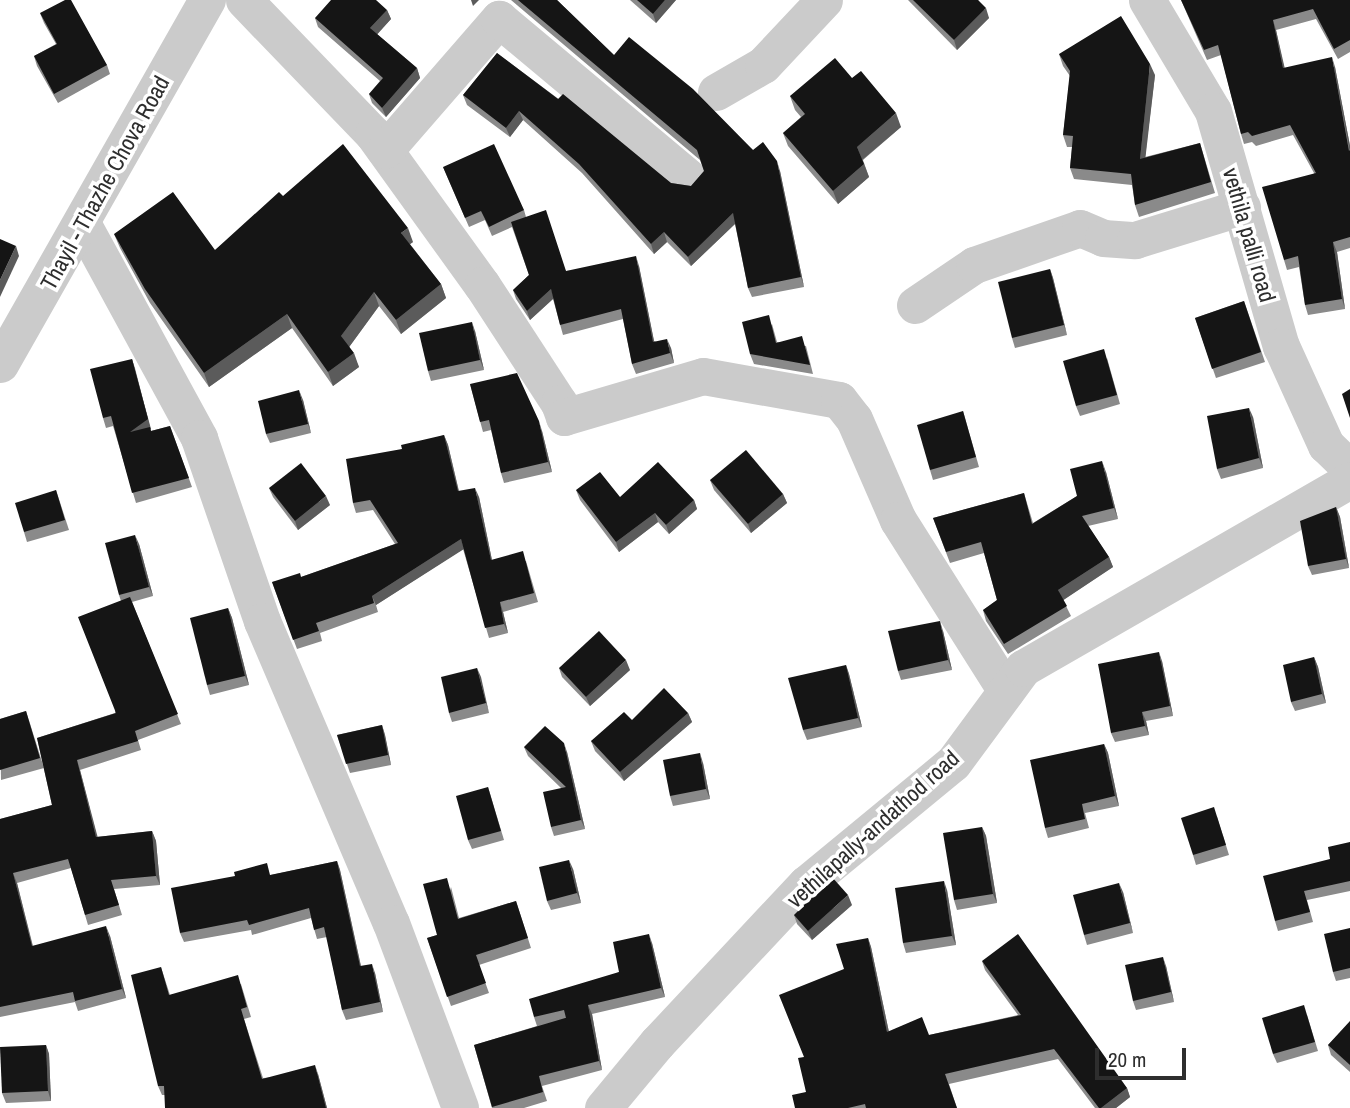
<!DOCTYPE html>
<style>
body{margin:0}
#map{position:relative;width:1350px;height:1108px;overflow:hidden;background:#fff;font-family:"Archivo Narrow",sans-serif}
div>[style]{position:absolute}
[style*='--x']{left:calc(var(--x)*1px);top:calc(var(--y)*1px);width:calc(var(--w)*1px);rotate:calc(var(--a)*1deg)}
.minor>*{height:37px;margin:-18.5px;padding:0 18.5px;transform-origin:18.5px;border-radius:18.5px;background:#cbcbcb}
.wall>*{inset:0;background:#8a8a8a}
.shaded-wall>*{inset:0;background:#5b5b5b}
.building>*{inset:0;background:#151515}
span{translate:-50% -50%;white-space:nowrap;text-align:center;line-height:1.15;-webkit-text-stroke:7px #fff;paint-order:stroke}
.street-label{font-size:23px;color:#2e2e2e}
.scale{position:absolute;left:1095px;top:1048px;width:91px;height:32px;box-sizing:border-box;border:4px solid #2e2e2e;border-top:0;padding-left:9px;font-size:21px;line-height:24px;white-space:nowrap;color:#2e2e2e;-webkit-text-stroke:5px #fff;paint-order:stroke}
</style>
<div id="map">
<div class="minor">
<i style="--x:244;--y:0;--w:186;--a:46.1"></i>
<i style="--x:373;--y:134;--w:186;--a:54.2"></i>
<i style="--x:482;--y:285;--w:141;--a:56.9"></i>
<i style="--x:559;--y:403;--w:15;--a:70"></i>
<i style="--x:564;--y:417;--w:145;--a:-16.4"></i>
<i style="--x:703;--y:376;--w:138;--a:10"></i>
<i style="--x:839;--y:400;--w:24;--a:52"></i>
<i style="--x:854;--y:419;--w:110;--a:66.5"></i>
<i style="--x:898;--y:520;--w:202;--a:57.7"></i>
<i style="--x:1147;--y:0;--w:129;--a:59.3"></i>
<i style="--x:1213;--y:111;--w:245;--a:73.9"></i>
<i style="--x:1281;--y:346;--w:109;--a:65.6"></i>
<i style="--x:1326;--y:445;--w:33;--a:44"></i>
<i style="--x:716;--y:92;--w:54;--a:-29.9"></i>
<i style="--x:763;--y:65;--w:89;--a:-46.8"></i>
<i style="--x:385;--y:150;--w:174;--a:-49"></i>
<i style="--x:499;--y:19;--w:245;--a:39.9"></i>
<i style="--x:82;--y:223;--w:245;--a:61.4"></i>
<i style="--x:199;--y:438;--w:194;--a:71"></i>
<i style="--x:262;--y:621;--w:328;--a:66.9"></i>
<i style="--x:391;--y:923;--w:197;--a:69.5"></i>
<i style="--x:915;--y:305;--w:71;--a:-34.1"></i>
<i style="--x:974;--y:265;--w:112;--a:-19.2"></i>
<i style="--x:1080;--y:228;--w:25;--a:23"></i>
<i style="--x:1103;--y:238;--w:32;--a:4"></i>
<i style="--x:1135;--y:240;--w:112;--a:-17.1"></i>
<i style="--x:0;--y:364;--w:419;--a:-60.4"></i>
<i style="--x:603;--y:1108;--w:85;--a:-50.3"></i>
<i style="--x:657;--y:1043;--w:218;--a:-46.9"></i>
<i style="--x:806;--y:884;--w:190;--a:-39.5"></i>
<i style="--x:953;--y:763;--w:118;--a:-53.6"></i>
<i style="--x:1023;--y:668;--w:377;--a:-29.9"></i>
</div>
<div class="wall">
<i style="clip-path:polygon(511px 0,557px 0,614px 55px,753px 150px,780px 171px,804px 287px,752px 297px,748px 288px,735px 224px,691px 266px,667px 242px,654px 254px,582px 173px,523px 120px,510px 137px,467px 105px,463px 95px,497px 53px,671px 183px,691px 186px,704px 171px,700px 160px)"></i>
<i style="clip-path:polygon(630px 0,676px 0,656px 23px)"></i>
<i style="clip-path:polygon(908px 0,978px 0,989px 18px,957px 50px)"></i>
<i style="clip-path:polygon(1181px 0,1350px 0,1350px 52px,1338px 59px,1316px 19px,1276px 30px,1284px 68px,1335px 67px,1350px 146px,1350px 248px,1337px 252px,1345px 309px,1308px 315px,1305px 305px,1299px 267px,1287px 270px,1284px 260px,1314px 173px,1293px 135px,1256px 146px,1252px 142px,1244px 144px,1241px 134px,1221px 55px,1207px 60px)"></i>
<i style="clip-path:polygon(387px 10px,391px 19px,377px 34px,417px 68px,420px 78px,386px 117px,372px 103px,369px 94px,380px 81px,318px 27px,315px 18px)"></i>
<i style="clip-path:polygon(40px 13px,107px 65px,110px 74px,58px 103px,37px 66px,34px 56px,56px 44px,44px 23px)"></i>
<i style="clip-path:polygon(1059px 54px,1155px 75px,1145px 157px,1200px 143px,1215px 193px,1139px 217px,1135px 205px,1132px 185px,1074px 179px,1070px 168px,1072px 147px,1067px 147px,1063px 135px,1070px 76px,1063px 66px)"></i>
<i style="clip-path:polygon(852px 78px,901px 127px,863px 160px,869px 177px,838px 204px,788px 146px,783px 133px,801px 117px,795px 110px,790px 96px)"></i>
<i style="clip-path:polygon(443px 167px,524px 210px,526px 217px,566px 271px,639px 266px,654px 341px,671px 348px,674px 363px,636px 374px,632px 364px,623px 319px,563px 335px,553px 299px,530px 320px,516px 299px,513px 290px,529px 275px,512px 227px,492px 236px,485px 220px,469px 227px)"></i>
<i style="clip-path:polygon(283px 196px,413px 242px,410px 244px,441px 284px,446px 298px,401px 334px,379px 306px,349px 347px,359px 367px,333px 386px,292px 328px,209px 387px,150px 303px,120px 248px,114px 234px,215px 250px)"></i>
<i style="clip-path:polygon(1050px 269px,1053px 278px,1067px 335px,1015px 348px,1012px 338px)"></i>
<i style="clip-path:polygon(1244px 301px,1265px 362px,1216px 378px,1195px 318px)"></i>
<i style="clip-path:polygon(772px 324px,777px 342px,806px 346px,813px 374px,754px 364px,750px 354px)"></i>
<i style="clip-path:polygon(475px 331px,484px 370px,431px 381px,428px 371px)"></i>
<i style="clip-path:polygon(1107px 358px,1120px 404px,1080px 416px,1076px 406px)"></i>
<i style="clip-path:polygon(132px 359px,135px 368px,151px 431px,170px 426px,192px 487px,136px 503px,113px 426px,106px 428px,103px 418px)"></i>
<i style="clip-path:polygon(470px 384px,542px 431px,552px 472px,504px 483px,501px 473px,491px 430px,483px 432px)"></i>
<i style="clip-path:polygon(303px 400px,311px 433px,270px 443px,266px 434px)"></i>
<i style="clip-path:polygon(963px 411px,979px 467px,933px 480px,930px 470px)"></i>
<i style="clip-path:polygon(1253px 417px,1263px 468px,1221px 479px,1217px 469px)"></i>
<i style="clip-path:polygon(444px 435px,448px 445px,459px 491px,479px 497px,492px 560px,526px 561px,538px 602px,503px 612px,508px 633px,489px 638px,463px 549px,376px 605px,378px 612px,320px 633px,322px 641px,297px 649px,272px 582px,301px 577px,395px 544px,373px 510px,356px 513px,353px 503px,402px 449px)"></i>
<i style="clip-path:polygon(1106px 472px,1118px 519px,1088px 526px,1109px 557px,1113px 567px,1063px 600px,1071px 616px,1008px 654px,986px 621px,983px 610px,997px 600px,984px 553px,950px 563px,933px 518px,1024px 493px,1033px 523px,1077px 496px)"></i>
<i style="clip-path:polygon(710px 480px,783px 494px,787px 503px,751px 533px,714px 490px)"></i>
<i style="clip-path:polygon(269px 488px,330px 505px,298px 530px,273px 497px)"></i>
<i style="clip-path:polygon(56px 490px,69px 530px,27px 542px,24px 532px)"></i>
<i style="clip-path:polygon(576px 490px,620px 497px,694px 500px,697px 509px,669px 534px,658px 522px,619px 552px,580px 500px)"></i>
<i style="clip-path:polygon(1336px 507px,1340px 517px,1349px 568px,1312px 575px,1308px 566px)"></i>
<i style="clip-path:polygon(139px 544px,153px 596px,132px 602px,181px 724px,138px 740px,141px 750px,80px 770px,97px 837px,152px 831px,156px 841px,160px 885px,114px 889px,122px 915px,88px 925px,71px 868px,17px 883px,33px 946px,110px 936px,126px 998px,78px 1011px,75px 1002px,0 1017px,0 819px,52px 805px,37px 738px,115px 713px,121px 601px,119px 595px)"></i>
<i style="clip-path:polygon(228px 608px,232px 618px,249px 685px,210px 695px,207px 685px)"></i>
<i style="clip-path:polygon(943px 631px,952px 670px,901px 680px,898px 671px)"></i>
<i style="clip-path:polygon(1314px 657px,1318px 667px,1326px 703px,1295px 711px,1291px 702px)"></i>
<i style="clip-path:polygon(1162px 661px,1173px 716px,1146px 721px,1149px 735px,1115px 742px,1111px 733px)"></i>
<i style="clip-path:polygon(846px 665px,849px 674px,862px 727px,807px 740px,803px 730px)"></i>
<i style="clip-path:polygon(477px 668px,489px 713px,452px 722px,449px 713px)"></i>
<i style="clip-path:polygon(559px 668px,630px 670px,590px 706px,562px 677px)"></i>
<i style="clip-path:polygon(26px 711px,44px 768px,1px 780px,0 719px)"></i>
<i style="clip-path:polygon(688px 713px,692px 722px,624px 781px,595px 751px,591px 741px,632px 720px)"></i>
<i style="clip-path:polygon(382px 725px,385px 735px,391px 765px,350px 773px,337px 735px)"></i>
<i style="clip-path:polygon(1104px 744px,1108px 753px,1119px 806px,1085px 813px,1089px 828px,1048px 838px,1045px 828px)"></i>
<i style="clip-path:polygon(524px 747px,567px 752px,585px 829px,554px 836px,551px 827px,561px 788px,528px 756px)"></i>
<i style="clip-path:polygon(703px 763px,710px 799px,673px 806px,670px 796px)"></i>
<i style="clip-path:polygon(488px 787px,504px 840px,472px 849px,468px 840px)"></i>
<i style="clip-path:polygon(1217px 817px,1229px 855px,1196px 865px,1193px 855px)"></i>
<i style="clip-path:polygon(982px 827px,986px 836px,997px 903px,957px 910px,954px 900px)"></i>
<i style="clip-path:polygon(1350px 842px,1350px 891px,1307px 900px,1313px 922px,1278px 931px,1275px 921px,1330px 859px)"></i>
<i style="clip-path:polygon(337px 861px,340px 870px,361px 966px,375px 973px,383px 1012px,346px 1020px,342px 1010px,327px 937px,317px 939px,311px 918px,252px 935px,251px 930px,184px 942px,180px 933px,271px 875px)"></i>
<i style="clip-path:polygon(573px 869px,581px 903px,551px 910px,547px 901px)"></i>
<i style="clip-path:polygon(451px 887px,459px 918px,516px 901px,531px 948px,479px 965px,489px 993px,451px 1006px,427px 938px,437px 935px)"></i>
<i style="clip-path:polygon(947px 890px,956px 945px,906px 953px,903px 943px)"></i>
<i style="clip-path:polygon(1123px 892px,1133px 933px,1087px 945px,1084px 935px)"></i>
<i style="clip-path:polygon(852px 905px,812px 940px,797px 924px,794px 915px)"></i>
<i style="clip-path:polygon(1350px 928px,1350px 978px,1336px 981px,1333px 972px)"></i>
<i style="clip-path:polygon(868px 938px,871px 947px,889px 1032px,929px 1035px,1018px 1015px,985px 970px,982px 961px,1127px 1088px,1130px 1097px,1116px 1108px,1095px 1108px,1058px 1059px,949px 1084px,957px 1108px,795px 1108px,806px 1092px,804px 1057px,844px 969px)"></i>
<i style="clip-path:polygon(652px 943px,665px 997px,592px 1014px,602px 1070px,542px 1086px,547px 1101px,524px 1108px,492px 1108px,474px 1045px,537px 1026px,534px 1017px,619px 972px)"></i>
<i style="clip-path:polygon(1166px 966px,1174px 1002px,1136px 1010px,1133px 1001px)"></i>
<i style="clip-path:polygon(161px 967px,170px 995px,241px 984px,251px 1017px,244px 1019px,263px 1078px,318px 1074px,327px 1108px,165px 1108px,165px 1095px,162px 1095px,158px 1086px)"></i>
<i style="clip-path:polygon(1307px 1015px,1318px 1051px,1277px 1063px,1273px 1054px)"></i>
<i style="clip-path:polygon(1350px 1022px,1350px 1072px,1331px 1055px,1328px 1045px)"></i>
<i style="clip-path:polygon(46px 1045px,49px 1054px,51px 1101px,6px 1103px,2px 1093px)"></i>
</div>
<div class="shaded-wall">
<i style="clip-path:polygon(471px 0,479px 0,473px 6px)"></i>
<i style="clip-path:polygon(665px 0,676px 0,656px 23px,653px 14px)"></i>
<i style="clip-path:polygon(986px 8px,989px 18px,957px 50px,954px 40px)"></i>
<i style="clip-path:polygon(387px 10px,391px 19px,374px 38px,370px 28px)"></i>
<i style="clip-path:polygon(1273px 20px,1276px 30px,1287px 78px,1283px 68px)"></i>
<i style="clip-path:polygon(1332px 57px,1335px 67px,1350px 146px,1350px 153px)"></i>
<i style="clip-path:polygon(1150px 64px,1155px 75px,1144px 170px,1140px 159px)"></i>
<i style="clip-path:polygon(417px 68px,420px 78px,386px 117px,382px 108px)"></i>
<i style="clip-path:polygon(519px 111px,523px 120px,510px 137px,506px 128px)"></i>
<i style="clip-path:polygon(896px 113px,901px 127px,862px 160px,857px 147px)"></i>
<i style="clip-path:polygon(777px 161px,780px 171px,804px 287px,801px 277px)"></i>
<i style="clip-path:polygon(864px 164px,869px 177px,838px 204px,833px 191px)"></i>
<i style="clip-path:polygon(733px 213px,737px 222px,691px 266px,688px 257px)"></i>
<i style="clip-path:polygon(408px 228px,413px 242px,406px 247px,401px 233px)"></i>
<i style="clip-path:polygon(664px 232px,667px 242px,654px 254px,651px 244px)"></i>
<i style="clip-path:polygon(1333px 242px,1337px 252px,1345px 309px,1342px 299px)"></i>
<i style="clip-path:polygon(16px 246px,19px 256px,0 297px,0 280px)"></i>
<i style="clip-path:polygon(636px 256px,639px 266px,656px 351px,653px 342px)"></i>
<i style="clip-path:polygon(1050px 269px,1053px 278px,1067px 335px,1064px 325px)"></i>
<i style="clip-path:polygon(441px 284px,446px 298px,401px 334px,396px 320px)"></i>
<i style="clip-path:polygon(551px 289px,554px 298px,530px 320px,527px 311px)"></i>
<i style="clip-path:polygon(374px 292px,379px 306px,347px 350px,341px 336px)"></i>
<i style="clip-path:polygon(287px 314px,292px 328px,209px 387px,204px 373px)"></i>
<i style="clip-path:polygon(472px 322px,475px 331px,484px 370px,480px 360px)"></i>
<i style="clip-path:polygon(667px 339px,671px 348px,674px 363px,670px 353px)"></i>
<i style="clip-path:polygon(354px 353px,359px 367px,333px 386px,328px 372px)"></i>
<i style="clip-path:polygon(132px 359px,151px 429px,130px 432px)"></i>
<i style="clip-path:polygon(299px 390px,303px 400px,311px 433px,308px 424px)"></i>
<i style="clip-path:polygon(1249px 408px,1253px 417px,1263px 468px,1259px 458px)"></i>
<i style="clip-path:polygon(539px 421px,542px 431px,552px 472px,548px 462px)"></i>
<i style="clip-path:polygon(444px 435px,448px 445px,461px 501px,458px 491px)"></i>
<i style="clip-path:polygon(1102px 461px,1106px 472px,1118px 519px,1114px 508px)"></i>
<i style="clip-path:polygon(475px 488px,479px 497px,494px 570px,491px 560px)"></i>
<i style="clip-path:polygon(783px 494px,787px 503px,751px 533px,748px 524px)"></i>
<i style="clip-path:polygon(326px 496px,330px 505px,298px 530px,295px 521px)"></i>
<i style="clip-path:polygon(694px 500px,697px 509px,669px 534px,666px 525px)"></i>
<i style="clip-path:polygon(1336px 507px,1340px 517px,1349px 568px,1346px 559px)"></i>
<i style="clip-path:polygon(655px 513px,658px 522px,619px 552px,616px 542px)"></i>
<i style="clip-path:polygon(135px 535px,139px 544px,153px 596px,149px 587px)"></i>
<i style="clip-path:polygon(461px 539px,464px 549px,376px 605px,372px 596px)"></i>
<i style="clip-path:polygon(1109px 557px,1113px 567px,1062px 601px,1058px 590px)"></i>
<i style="clip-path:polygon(500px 602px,503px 612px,508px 633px,504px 624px)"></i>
<i style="clip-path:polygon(228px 608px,232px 618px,249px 685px,245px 676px)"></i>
<i style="clip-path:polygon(940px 621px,943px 631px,952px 670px,948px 660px)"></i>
<i style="clip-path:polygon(1159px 652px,1162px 661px,1173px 716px,1170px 706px)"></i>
<i style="clip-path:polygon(1314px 657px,1318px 667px,1326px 703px,1322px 694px)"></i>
<i style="clip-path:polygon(626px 660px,630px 670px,590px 706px,586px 697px)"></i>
<i style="clip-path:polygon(846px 665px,849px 674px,862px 727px,858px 718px)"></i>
<i style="clip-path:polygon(477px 668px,481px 677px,489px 713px,486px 703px)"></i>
<i style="clip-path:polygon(1142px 712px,1146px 721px,1149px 735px,1145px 726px)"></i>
<i style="clip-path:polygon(688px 713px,692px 722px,624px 781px,620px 772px)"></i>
<i style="clip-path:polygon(382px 725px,385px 735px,391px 765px,388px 755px)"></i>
<i style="clip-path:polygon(564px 743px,567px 752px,585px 829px,581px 820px)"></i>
<i style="clip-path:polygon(1104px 744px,1108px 753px,1119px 806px,1115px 796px)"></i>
<i style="clip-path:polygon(700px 753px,703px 763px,710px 799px,706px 789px)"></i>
<i style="clip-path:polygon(77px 760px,80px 770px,100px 846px,96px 837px)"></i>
<i style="clip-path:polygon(982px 827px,986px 836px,997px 903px,993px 894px)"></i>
<i style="clip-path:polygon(152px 831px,156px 841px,160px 885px,156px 876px)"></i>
<i style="clip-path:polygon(569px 860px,573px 869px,581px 903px,577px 893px)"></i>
<i style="clip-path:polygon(337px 861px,340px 870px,363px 976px,360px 966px)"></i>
<i style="clip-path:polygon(13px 873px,17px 883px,35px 956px,32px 946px)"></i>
<i style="clip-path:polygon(944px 881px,947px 890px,956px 945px,952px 936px)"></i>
<i style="clip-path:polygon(1119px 883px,1123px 892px,1133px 933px,1130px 923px)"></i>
<i style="clip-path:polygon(848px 895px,852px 905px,812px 940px,808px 931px)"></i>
<i style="clip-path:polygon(106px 926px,110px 936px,126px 998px,122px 989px)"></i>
<i style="clip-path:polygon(649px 934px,652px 943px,665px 997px,661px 988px)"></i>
<i style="clip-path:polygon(868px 938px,871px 947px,891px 1042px,887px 1032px)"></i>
<i style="clip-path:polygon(1163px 957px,1166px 966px,1174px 1002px,1171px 992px)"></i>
<i style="clip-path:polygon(372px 964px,375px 973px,383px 1012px,380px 1002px)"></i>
<i style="clip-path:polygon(588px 1005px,592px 1014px,602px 1070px,599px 1061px)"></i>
<i style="clip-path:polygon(46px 1045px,49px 1054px,51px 1101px,48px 1091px)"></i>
<i style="clip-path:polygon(315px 1065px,318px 1074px,327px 1108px,326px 1108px)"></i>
<i style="clip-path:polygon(1127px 1088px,1130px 1097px,1116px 1108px,1101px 1108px)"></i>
</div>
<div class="building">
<i style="clip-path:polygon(65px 0,71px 0,107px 65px,54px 94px,34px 56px,57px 44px,40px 13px)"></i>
<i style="clip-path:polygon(331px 0,376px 0,387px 10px,370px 28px,417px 68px,382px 108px,369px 94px,383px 78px,315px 18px)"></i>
<i style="clip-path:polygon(518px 0,557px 0,614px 55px,629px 37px,693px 89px,753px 150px,763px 142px,777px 161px,801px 277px,748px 288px,733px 213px,688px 257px,664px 232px,651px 244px,579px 164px,519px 111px,506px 128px,463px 95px,497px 53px,558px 99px,563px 94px,671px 183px,691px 186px,704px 171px,697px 150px)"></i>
<i style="clip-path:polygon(637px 0,665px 0,653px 14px)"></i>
<i style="clip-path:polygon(913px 0,978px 0,986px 8px,954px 40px)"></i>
<i style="clip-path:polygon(1181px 0,1350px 0,1350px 40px,1334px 49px,1313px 9px,1273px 20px,1283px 68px,1332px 57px,1349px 151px,1350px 150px,1350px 237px,1333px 242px,1342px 299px,1305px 305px,1298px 256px,1284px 260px,1262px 187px,1316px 173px,1290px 125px,1252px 136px,1248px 132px,1241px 134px,1218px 45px,1204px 50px)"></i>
<i style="clip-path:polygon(1121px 16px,1150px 64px,1140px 159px,1200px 143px,1211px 182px,1135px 205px,1131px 174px,1070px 168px,1073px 136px,1063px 135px,1070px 71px,1059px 54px)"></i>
<i style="clip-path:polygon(835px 58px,852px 78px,861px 71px,896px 113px,857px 147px,864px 164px,833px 191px,783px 133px,805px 114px,790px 96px)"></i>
<i style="clip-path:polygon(343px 144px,408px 228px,401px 233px,441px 284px,396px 320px,374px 292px,341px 336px,354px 353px,328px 372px,287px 314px,204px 373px,145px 289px,114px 234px,173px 192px,215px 250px,279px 192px,283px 196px)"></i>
<i style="clip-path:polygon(494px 144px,524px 210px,489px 227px,481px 211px,465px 218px,443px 167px)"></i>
<i style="clip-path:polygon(546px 210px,566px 271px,636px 256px,653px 342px,667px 339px,670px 353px,632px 364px,621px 309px,560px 325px,551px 289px,527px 311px,513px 290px,529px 275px,511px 222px)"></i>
<i style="clip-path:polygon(0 239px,16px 246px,0 280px)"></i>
<i style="clip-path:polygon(1050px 269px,1064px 325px,1012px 338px,998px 282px)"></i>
<i style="clip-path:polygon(1244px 301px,1261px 352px,1212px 369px,1195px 318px)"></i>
<i style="clip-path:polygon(769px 315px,776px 343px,802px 336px,810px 365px,750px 354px,742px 322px)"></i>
<i style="clip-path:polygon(472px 322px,480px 360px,428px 371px,419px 333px)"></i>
<i style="clip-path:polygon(1104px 349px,1117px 395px,1076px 406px,1063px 361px)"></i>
<i style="clip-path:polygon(132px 359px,148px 419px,130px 432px,150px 427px,151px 431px,170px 426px,189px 478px,132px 493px,111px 416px,103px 418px,90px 369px)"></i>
<i style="clip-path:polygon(517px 373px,539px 421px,548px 462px,501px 473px,489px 420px,480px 422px,470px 384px)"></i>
<i style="clip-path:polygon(1350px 389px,1350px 418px,1342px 394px)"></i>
<i style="clip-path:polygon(299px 390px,308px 424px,266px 434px,258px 401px)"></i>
<i style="clip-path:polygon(1249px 408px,1259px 458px,1217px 469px,1207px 416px)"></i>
<i style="clip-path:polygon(963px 411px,976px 457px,930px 470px,917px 425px)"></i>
<i style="clip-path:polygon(444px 435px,458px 491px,475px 488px,491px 560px,523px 551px,534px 593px,500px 602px,504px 624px,485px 628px,461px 539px,372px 596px,374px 603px,316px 623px,319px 631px,293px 640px,272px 582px,300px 573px,301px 577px,398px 543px,370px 500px,353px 503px,346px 459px,402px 449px,401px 445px)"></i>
<i style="clip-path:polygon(746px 450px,783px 494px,748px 524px,710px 480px)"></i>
<i style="clip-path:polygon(1102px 461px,1114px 508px,1082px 516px,1109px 557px,1058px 590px,1067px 606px,1004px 644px,983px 610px,997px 600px,981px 542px,946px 552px,933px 518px,1024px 493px,1032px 524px,1077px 496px,1070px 469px)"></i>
<i style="clip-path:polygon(658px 462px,694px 500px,666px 525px,655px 513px,616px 542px,576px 490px,600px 472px,620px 497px)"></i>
<i style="clip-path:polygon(301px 463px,326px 496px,295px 521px,269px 488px)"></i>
<i style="clip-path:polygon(56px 490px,65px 520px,24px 532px,15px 503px)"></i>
<i style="clip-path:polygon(1336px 507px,1346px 559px,1308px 566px,1300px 521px)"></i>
<i style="clip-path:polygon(135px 535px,149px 587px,119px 595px,105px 543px)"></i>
<i style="clip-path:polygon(130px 597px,178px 714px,135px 731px,138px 741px,77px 760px,96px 837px,152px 831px,156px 876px,111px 880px,119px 905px,85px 915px,68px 859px,13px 873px,32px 946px,106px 926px,122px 989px,75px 1001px,73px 992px,0 1007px,0 819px,52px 805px,37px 738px,116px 713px,78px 617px)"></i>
<i style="clip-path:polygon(228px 608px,245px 676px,207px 685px,190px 618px)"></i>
<i style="clip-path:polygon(940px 621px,948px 660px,898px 671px,888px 631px)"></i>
<i style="clip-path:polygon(599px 631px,626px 660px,586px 697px,559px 668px)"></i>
<i style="clip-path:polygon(1159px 652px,1170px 706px,1142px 712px,1145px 726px,1111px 733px,1098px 664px)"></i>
<i style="clip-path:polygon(1314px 657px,1322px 694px,1291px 702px,1283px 665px)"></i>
<i style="clip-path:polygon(846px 665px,858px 718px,803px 730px,788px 678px)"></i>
<i style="clip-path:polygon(477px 668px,486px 703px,449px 713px,441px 677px)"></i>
<i style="clip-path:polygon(664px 688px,688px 713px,620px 772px,591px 741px,624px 712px,632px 720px)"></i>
<i style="clip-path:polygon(26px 711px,40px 758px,0 770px,0 719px)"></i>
<i style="clip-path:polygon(382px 725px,388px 755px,346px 764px,337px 735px)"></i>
<i style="clip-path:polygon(545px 726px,564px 743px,581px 820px,551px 827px,543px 792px,566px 787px,524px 747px)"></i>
<i style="clip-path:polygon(1104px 744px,1115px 796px,1082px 804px,1085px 819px,1045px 828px,1030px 760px)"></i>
<i style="clip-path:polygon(700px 753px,706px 789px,670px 796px,663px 760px)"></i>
<i style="clip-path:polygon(488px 787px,501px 831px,468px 840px,456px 796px)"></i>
<i style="clip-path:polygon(1214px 807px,1226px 845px,1193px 855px,1181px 818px)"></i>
<i style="clip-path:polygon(982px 827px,993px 894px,954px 900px,943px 833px)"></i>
<i style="clip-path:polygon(1350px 842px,1350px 881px,1304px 891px,1310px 912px,1275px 921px,1263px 876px,1330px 859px,1328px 847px)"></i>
<i style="clip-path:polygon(569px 860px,577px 893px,547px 901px,539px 867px)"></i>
<i style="clip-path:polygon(337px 861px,360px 966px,372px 964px,380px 1002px,342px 1010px,324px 927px,314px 930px,309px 908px,249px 925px,247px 920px,180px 933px,171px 888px,235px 876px,234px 872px,267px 863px,270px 875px)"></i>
<i style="clip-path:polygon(832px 877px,848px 895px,808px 931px,794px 915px)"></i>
<i style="clip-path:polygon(447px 878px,458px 919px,516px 901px,528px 938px,476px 955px,486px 983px,447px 997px,427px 938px,437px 935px,423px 884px)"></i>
<i style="clip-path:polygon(944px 881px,952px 936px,903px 943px,895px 888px)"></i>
<i style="clip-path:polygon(1119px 883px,1130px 923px,1084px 935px,1073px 895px)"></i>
<i style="clip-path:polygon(1350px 928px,1350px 968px,1333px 972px,1324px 934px)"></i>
<i style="clip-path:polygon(649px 934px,661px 988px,588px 1005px,599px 1061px,539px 1076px,543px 1092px,492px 1107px,474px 1045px,572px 1016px,566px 1018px,564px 1010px,534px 1017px,529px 999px,619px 972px,613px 942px)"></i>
<i style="clip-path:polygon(1018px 934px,1127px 1088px,1101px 1108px,1099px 1108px,1054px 1049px,945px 1074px,957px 1108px,866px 1108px,865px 1104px,848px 1108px,795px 1108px,792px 1095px,806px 1092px,798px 1058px,804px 1057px,779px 995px,844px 969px,836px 944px,868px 938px,887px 1032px,922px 1017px,929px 1035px,1021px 1015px,982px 961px)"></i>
<i style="clip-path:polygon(1163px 957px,1171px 992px,1133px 1001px,1125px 965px)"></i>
<i style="clip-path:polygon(161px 967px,169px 995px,238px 975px,247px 1007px,241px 1009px,262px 1079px,315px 1065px,326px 1108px,165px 1108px,164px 1086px,158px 1086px,131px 975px)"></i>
<i style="clip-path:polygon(1304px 1005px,1315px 1042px,1273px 1054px,1262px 1018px)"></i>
<i style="clip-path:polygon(1350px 1021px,1350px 1065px,1328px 1045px)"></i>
<i style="clip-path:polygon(46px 1045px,48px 1091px,2px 1093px,0 1047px)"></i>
</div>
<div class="street-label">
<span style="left:105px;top:183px;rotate:-61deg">Thayil - Thazhe Chova Road</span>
<span style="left:1249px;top:235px;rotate:74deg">vethila palli road</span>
<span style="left:873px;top:829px;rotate:-42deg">vethilapally-andathod road</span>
</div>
<div class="scale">20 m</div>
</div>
